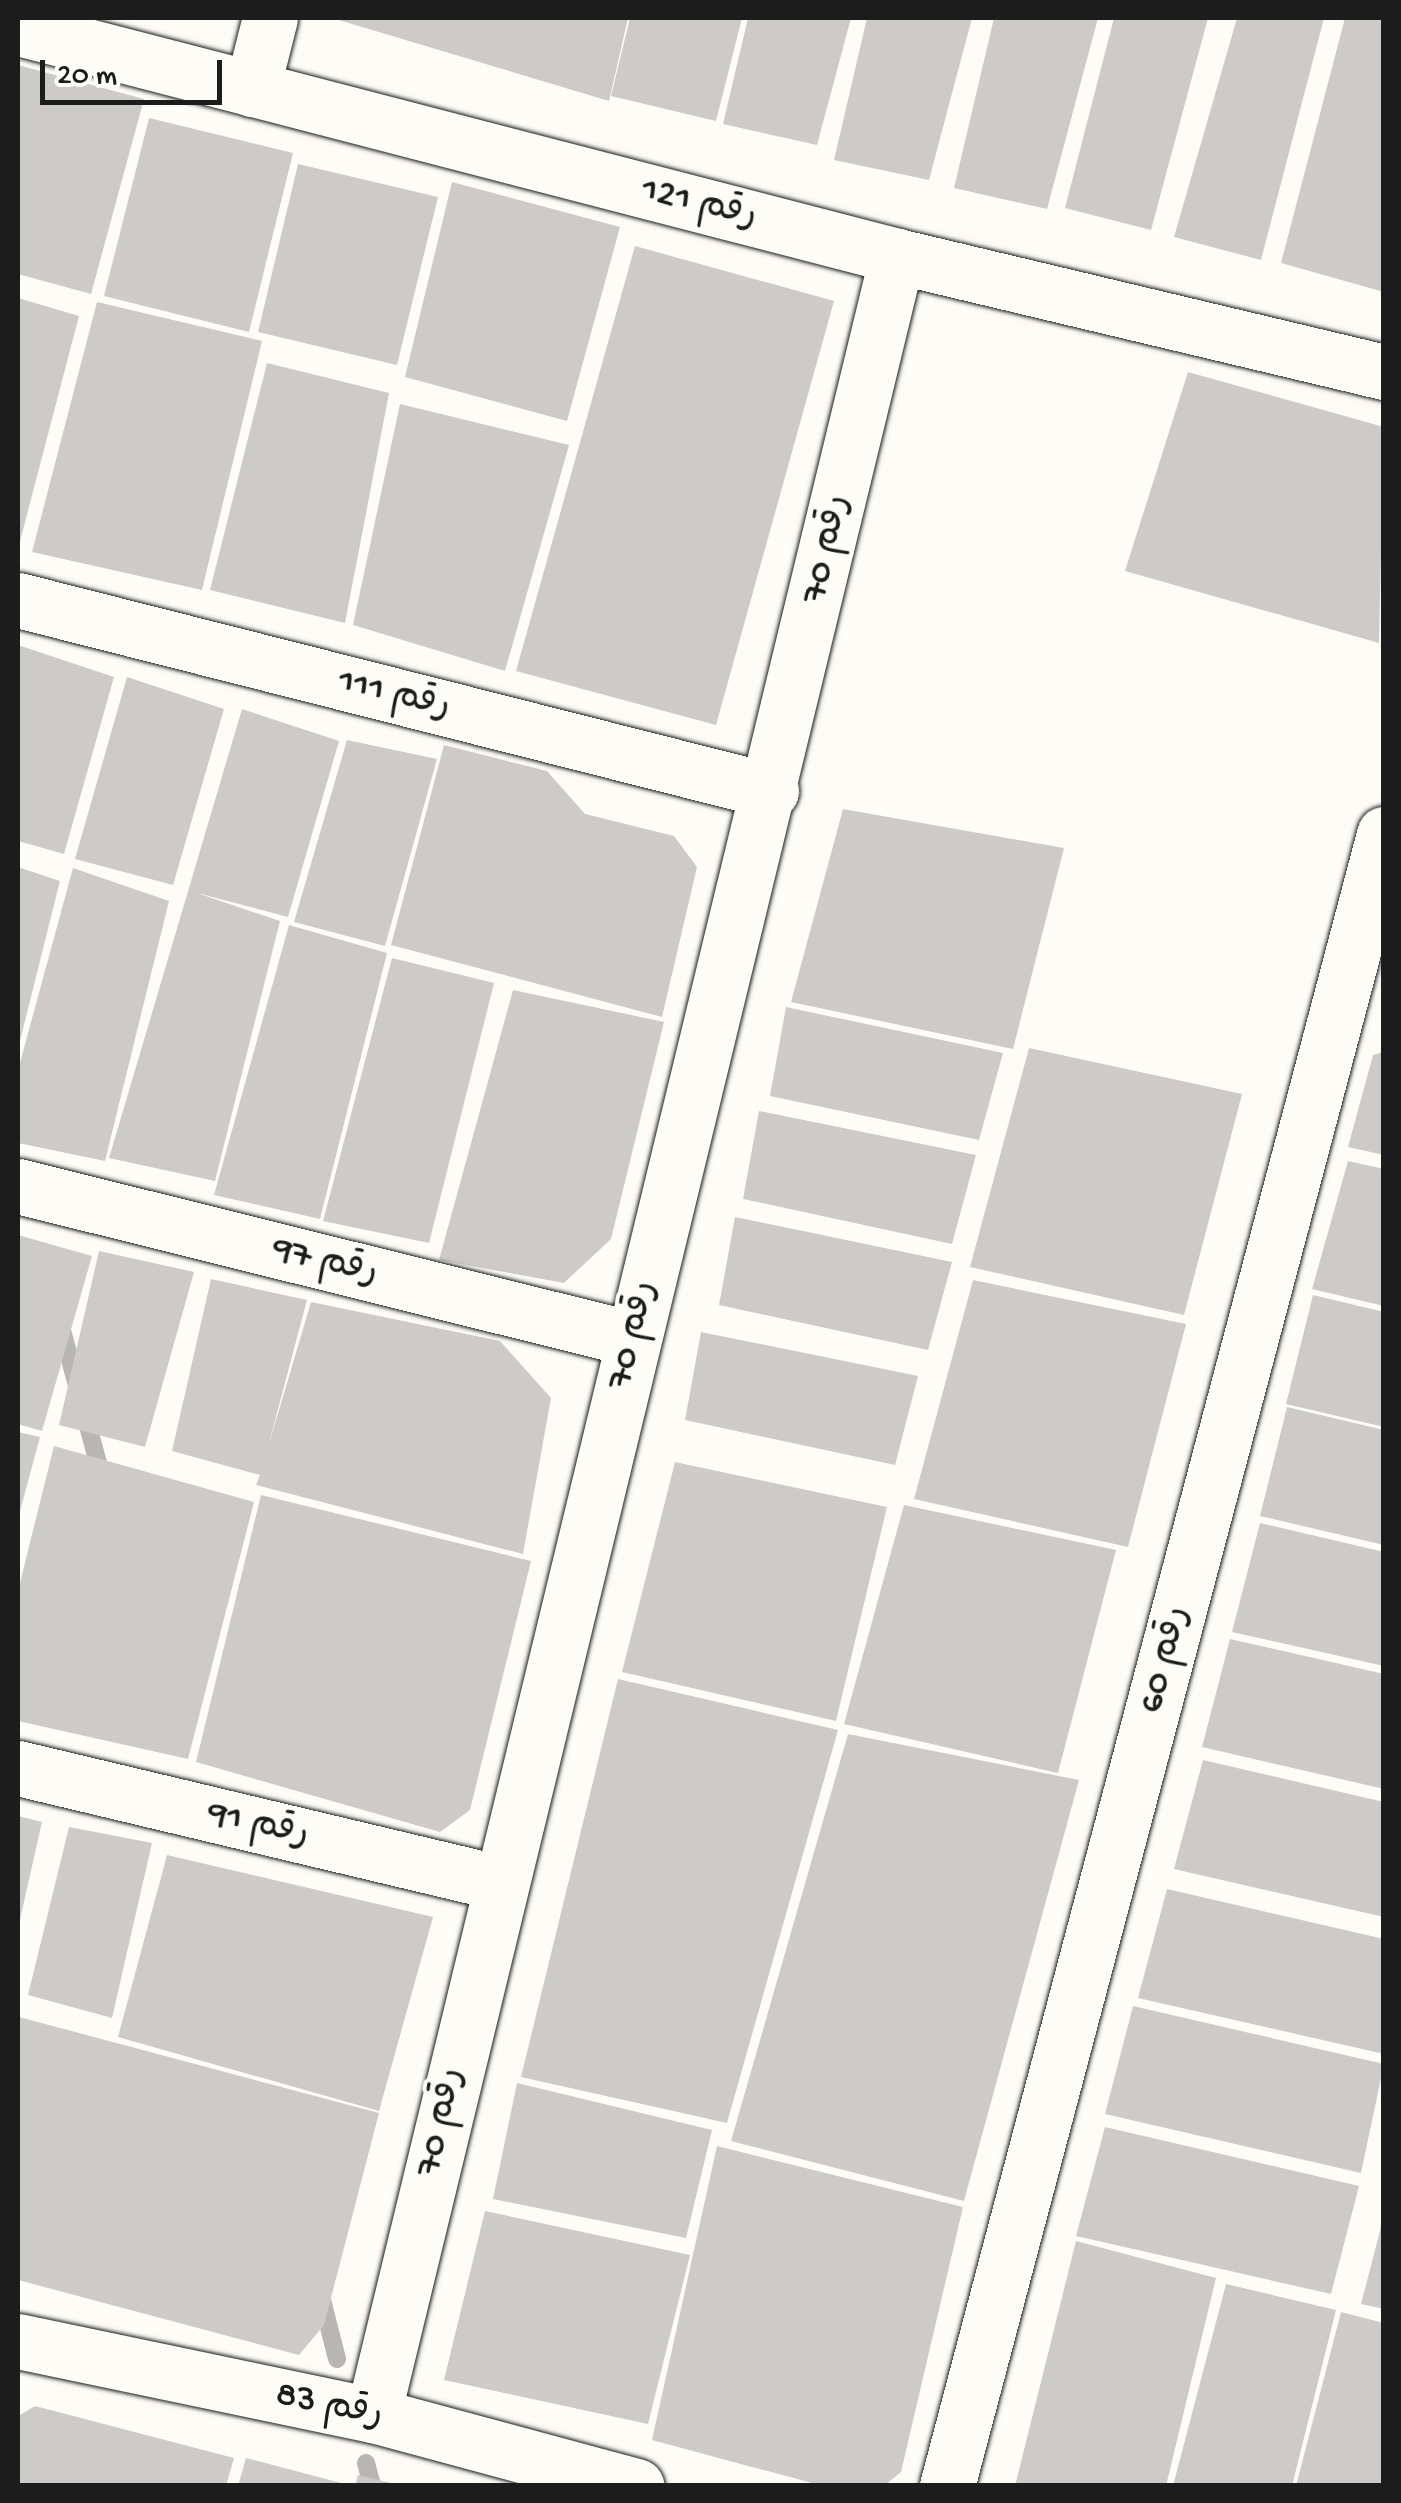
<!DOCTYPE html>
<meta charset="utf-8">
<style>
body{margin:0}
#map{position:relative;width:1401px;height:2503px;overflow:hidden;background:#fdfcf7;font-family:"Gochi Hand","Playpen Sans Arabic",sans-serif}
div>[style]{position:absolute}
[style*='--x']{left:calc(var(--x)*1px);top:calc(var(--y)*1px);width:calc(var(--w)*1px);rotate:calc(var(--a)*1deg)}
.stream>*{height:18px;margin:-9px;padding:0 9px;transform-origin:9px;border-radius:9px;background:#b7b6b2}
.building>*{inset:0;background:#cccbc8}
.roads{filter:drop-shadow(0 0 2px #1c1c1c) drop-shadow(0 0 2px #1c1c1c)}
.minor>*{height:55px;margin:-27.5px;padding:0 27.5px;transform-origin:27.5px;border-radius:27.5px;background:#fdfcf7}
span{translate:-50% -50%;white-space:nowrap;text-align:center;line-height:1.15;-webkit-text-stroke:8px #fdfcf7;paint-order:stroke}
.street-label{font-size:38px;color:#1c1c1c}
.frame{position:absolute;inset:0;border:20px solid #1c1c1c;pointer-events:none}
.scale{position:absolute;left:40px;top:60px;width:182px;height:45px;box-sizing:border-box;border:5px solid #1c1c1c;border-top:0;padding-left:12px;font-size:30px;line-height:35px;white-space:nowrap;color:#1c1c1c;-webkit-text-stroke:8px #fdfcf7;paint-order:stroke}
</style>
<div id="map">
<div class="stream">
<i style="--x:60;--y:1323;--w:164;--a:74.8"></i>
<i style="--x:321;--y:2296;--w:65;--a:75.7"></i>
<i style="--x:366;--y:2463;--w:24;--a:75"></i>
</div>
<div class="building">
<i style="clip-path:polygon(332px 18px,628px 18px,609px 101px)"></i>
<i style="clip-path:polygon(630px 18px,742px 18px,716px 121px,611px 96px)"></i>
<i style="clip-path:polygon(748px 18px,851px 18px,817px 145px,723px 124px)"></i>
<i style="clip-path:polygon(867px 18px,972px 18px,929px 180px,834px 160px)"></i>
<i style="clip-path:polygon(994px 18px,1098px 18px,1047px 209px,954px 188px)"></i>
<i style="clip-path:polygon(1114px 18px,1208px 18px,1151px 230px,1065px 208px)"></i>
<i style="clip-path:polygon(1237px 18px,1324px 18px,1261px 260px,1174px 237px)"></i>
<i style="clip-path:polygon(1345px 18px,1384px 18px,1384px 292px,1281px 263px)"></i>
<i style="clip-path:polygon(18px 65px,144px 99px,91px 294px,18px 274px)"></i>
<i style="clip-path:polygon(149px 118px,293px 153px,249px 332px,104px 296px)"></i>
<i style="clip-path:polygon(298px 164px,438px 197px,397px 365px,258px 332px)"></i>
<i style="clip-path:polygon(452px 182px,620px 227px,567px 421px,405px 377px)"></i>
<i style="clip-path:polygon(635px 246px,834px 301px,716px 725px,516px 671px)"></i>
<i style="clip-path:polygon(18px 298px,79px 316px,19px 545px,18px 545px)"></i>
<i style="clip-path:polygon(97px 302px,262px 341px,202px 590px,32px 552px)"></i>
<i style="clip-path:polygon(267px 363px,389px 393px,345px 623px,210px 590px)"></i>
<i style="clip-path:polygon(1188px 372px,1384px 427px,1379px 643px,1125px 571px)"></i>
<i style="clip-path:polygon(400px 404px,569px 445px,505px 671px,353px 625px)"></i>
<i style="clip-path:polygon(18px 645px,114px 677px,64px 854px,18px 841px)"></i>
<i style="clip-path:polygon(127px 677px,224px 709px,173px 885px,75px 859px)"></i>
<i style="clip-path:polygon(242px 709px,339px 741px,288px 917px,197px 893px,280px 921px,215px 1181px,109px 1158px)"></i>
<i style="clip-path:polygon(347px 740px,437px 759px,385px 946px,294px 922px)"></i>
<i style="clip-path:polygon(444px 745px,547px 771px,585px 814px,674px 836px,697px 867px,662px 1017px,391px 945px)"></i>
<i style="clip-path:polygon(843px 809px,1064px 848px,1013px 1049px,791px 1002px)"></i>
<i style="clip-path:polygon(18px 867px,60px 881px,19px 1045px,18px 1045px)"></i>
<i style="clip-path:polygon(73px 868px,169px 901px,105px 1161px,18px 1143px,18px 1070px)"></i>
<i style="clip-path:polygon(289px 925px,387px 953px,320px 1219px,214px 1195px)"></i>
<i style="clip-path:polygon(392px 958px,494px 983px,429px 1243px,323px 1221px)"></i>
<i style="clip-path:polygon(513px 990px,664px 1022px,611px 1239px,564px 1283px,439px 1260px)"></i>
<i style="clip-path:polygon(786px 1007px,1003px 1053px,979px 1140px,770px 1096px)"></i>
<i style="clip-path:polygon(1029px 1048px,1242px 1094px,1184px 1315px,970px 1267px)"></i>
<i style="clip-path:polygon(1384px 1052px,1384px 1155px,1348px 1147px,1373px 1055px)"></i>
<i style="clip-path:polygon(759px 1111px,976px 1155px,952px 1244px,743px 1199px)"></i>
<i style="clip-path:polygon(1348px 1161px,1384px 1169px,1384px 1306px,1312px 1289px)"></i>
<i style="clip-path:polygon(735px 1217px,952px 1262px,928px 1350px,719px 1305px)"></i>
<i style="clip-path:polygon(18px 1235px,92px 1256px,42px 1431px,18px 1424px)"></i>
<i style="clip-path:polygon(99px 1251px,194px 1272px,145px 1447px,59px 1425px)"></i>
<i style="clip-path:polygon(211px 1279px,307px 1300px,268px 1447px,311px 1302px,500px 1341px,551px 1398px,523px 1554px,256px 1485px,260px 1475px,172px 1451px)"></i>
<i style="clip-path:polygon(973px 1280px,1186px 1324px,1128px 1547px,914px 1499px)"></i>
<i style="clip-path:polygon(1313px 1295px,1384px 1312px,1384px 1427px,1286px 1404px)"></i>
<i style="clip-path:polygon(701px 1332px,918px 1376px,895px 1465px,685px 1420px)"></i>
<i style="clip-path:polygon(1287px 1407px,1384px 1430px,1384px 1545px,1260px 1516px)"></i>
<i style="clip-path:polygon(18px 1432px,40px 1437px,19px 1515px,18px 1515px)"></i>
<i style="clip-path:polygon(54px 1446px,254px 1502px,188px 1759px,18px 1721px,18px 1591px)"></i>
<i style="clip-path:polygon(675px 1462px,887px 1507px,836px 1721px,622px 1672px)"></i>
<i style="clip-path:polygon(261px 1495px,531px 1561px,470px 1810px,440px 1832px,196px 1762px)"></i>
<i style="clip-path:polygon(904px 1505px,1116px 1550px,1058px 1773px,844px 1724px)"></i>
<i style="clip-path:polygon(1260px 1523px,1384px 1552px,1384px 1666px,1232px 1632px)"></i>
<i style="clip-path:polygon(1230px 1639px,1384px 1674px,1384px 1789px,1202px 1747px)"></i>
<i style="clip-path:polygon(618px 1679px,838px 1730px,727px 2123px,521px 2077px)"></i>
<i style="clip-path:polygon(848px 1734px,1079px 1780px,964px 2201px,731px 2141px)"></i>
<i style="clip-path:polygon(1203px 1760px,1384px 1802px,1384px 1917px,1174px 1869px)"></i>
<i style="clip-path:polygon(18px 1816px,42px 1822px,19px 1924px,18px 1924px)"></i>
<i style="clip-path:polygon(69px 1827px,152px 1843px,112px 2018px,28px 1995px)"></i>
<i style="clip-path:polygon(167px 1855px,433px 1917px,379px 2111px,118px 2037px)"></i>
<i style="clip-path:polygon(1167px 1889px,1384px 1939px,1384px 2054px,1138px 1998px)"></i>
<i style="clip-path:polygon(1133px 2006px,1384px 2064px,1361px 2173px,1105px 2114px)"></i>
<i style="clip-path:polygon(19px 2017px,379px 2113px,324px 2325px,299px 2355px,18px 2280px)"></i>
<i style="clip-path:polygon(517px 2083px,712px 2130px,686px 2238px,493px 2199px)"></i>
<i style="clip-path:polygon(1105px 2127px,1359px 2186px,1331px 2294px,1076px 2236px)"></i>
<i style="clip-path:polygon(717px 2146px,963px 2207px,901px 2472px,884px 2486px,823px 2486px,652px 2440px)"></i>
<i style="clip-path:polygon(485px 2211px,690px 2255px,648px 2424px,444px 2380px)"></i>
<i style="clip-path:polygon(1382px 2223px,1384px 2224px,1384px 2309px,1361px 2304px)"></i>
<i style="clip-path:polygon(1076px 2241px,1216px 2278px,1166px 2486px,1015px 2486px)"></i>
<i style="clip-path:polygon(1226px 2284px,1336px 2310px,1292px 2486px,1173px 2486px)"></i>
<i style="clip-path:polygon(1341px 2312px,1384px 2323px,1384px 2486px,1296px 2486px)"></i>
<i style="clip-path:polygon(35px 2406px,234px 2458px,226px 2486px,18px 2486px,18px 2416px)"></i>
<i style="clip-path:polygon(246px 2458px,345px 2484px,344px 2486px,238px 2486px)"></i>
<i style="clip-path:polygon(358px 2475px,395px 2484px,395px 2486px,355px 2486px)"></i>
</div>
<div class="roads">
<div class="minor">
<i style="--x:18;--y:28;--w:908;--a:14.54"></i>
<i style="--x:897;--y:256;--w:501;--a:13.4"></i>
<i style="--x:252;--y:89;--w:73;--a:-75.8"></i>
<i style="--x:18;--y:600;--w:777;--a:14.23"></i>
<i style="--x:18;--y:1186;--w:634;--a:13.97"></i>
<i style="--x:18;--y:1768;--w:495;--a:13.4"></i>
<i style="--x:18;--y:2341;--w:363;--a:11.8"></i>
<i style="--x:373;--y:2415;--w:273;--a:15.1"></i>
<i style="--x:373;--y:2415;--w:2222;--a:-76.36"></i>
<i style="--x:947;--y:2486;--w:1709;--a:-75.18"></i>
</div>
</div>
<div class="street-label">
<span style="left:699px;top:205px;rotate:14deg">رقم 121</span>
<span style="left:828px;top:549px;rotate:-77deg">رقم 70</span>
<span style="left:394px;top:696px;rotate:14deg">رقم 111</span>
<span style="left:325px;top:1263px;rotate:14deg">رقم 97</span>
<span style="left:634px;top:1335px;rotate:-76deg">رقم 70</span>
<span style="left:1166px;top:1660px;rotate:-75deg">رقم 60</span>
<span style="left:258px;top:1826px;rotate:13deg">رقم 91</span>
<span style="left:442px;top:2122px;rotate:-77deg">رقم 70</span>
<span style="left:329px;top:2407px;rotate:12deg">رقم 83</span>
</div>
<div class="frame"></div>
<div class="scale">20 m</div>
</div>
